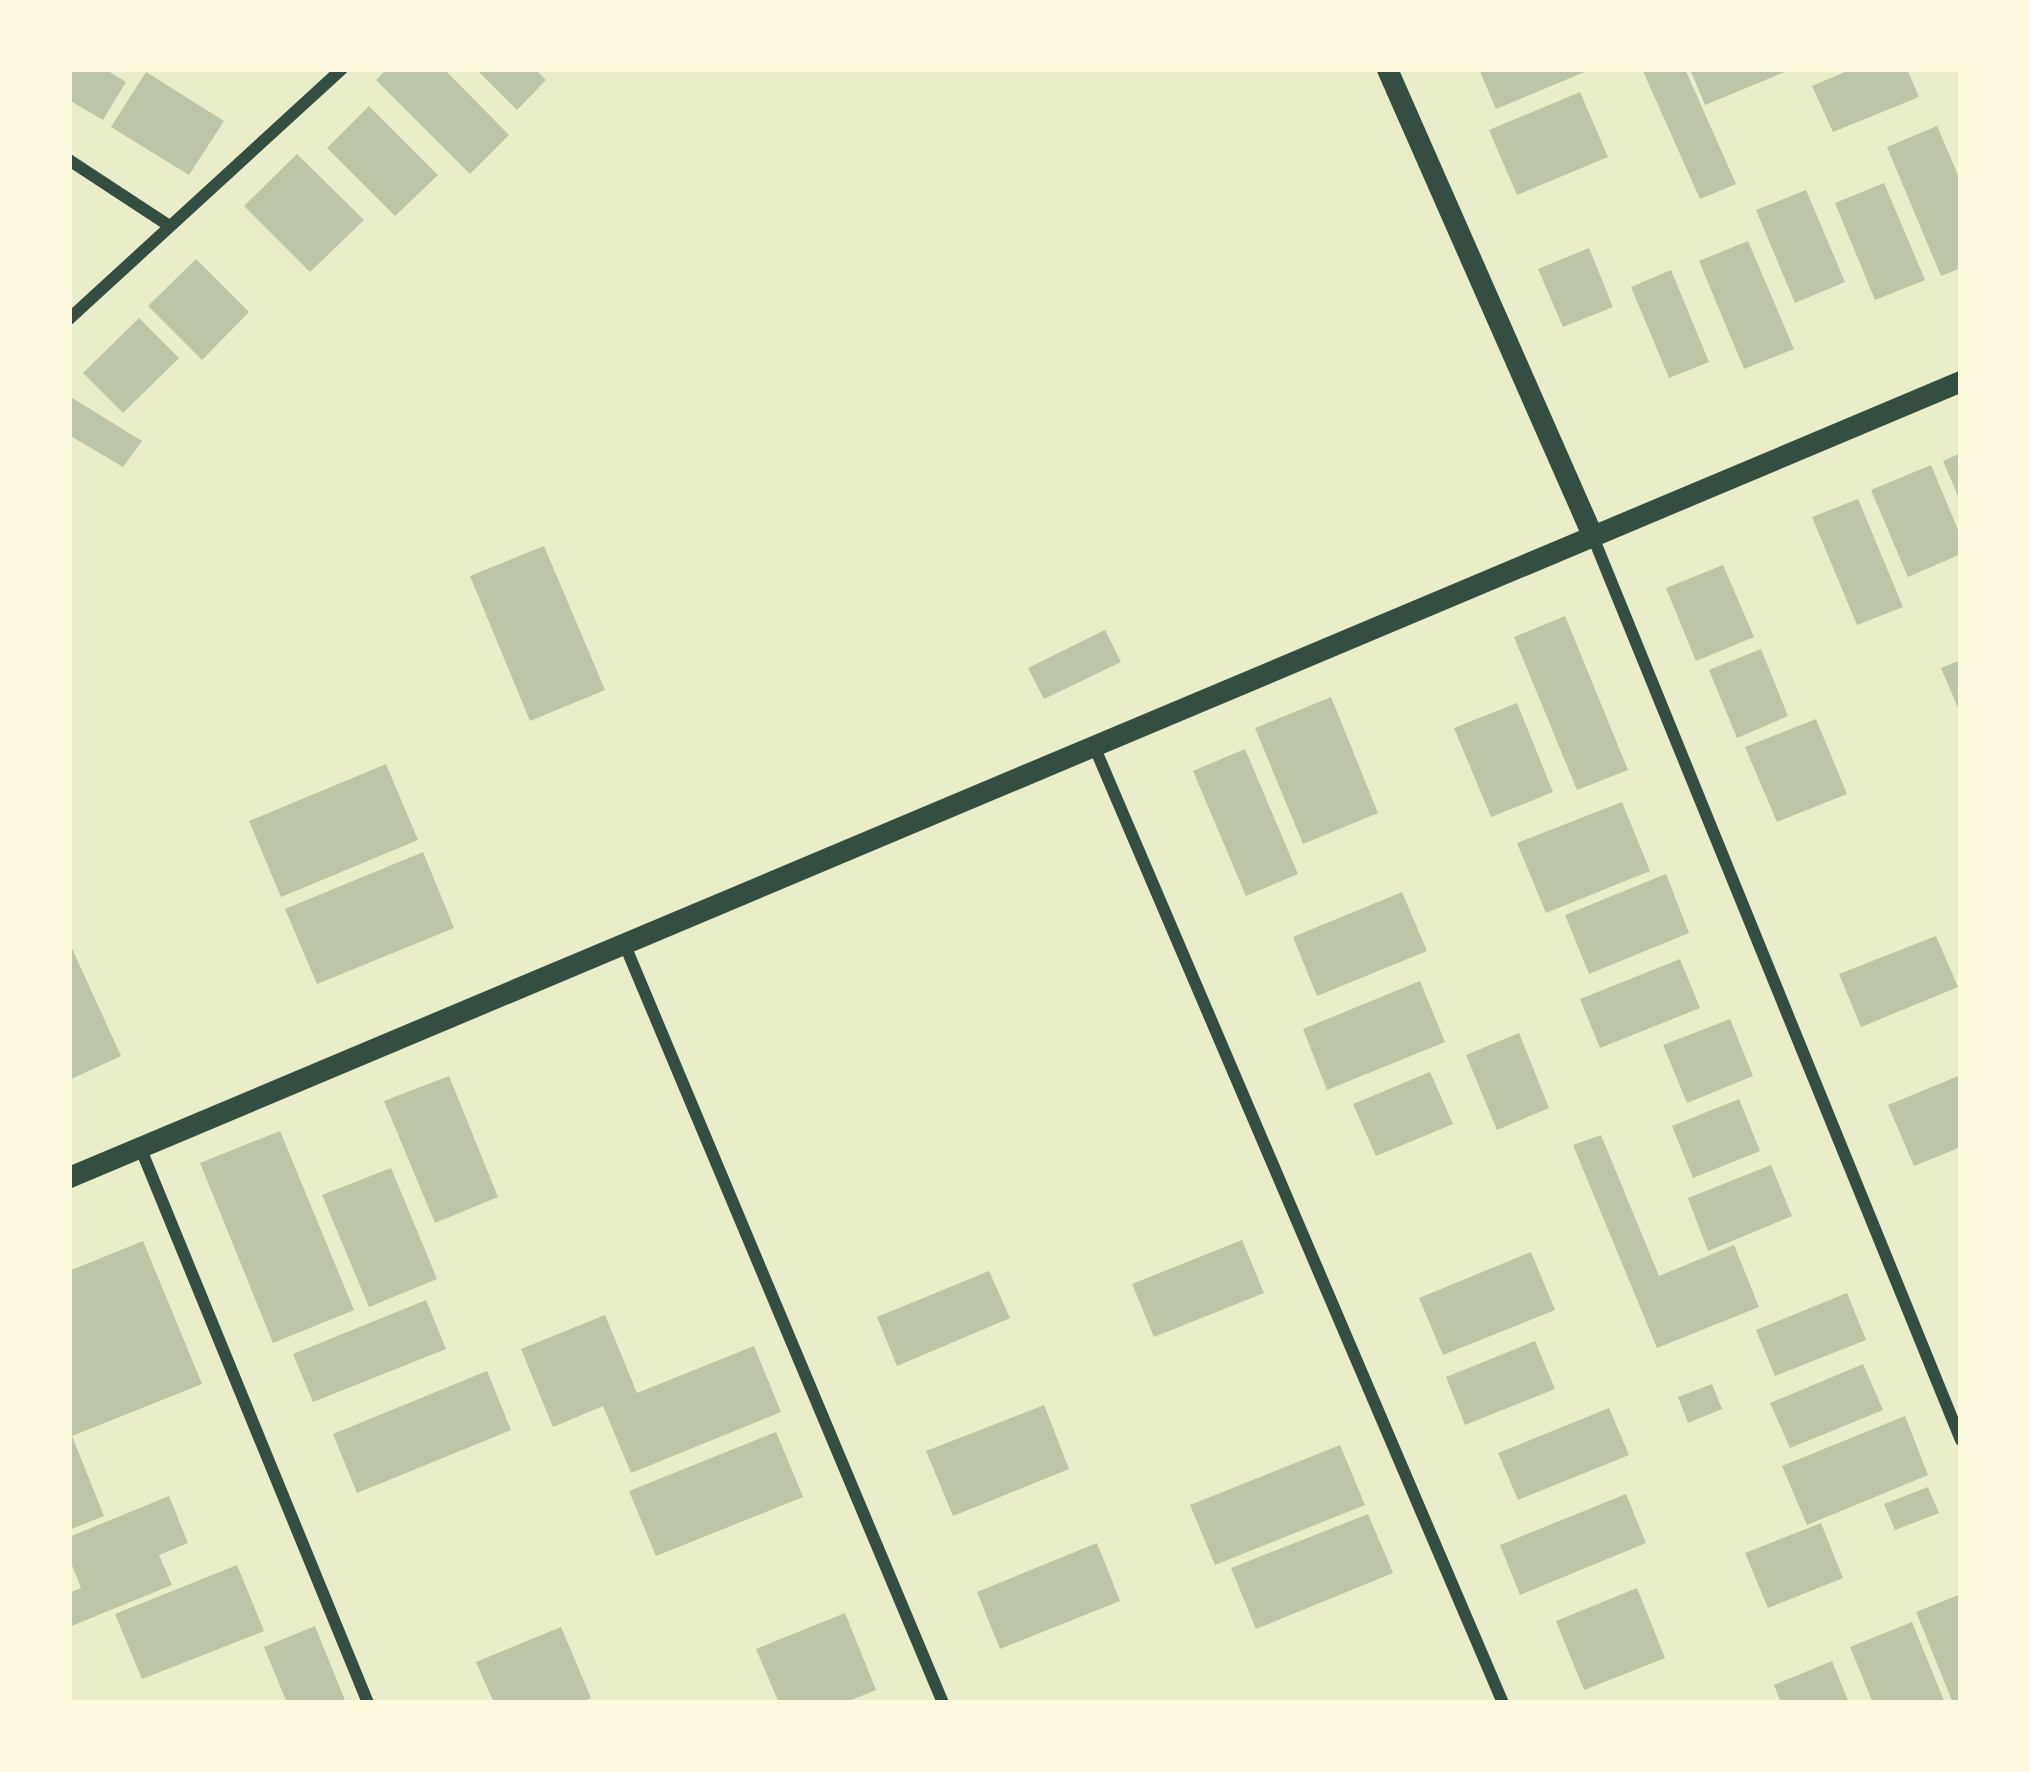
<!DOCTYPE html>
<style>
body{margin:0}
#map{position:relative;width:2030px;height:1772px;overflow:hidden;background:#e9edc9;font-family:"Times New Roman",serif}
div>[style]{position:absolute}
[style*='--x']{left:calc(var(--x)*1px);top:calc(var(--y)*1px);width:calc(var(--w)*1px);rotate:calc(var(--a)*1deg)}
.building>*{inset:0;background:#bcc5a7}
.minor>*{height:12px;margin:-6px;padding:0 6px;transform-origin:6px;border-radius:6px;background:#344e41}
.tertiary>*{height:21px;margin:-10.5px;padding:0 10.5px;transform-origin:10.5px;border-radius:10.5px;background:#344e41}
span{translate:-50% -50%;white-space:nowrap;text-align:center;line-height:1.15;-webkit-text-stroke:12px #fefae0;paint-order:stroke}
.frame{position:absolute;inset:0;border:72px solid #fefae0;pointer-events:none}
</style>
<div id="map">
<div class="building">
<i style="clip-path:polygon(69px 69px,105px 69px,126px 82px,103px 120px,69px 100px)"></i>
<i style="clip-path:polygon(387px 69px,444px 69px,509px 135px,470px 174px,376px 80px)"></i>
<i style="clip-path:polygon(476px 69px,535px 69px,546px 80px,517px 110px)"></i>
<i style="clip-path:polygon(1479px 69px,1592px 69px,1496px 109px)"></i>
<i style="clip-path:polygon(1642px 69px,1685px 69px,1736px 184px,1700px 199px)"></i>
<i style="clip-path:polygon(1690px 69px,1792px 69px,1705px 105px)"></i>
<i style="clip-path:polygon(1852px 69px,1907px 69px,1919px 97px,1833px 132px,1812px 86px)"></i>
<i style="clip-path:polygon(146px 72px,224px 121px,189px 175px,111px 127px)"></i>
<i style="clip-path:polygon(1580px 92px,1608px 157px,1517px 195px,1489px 130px)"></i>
<i style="clip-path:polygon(369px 106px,438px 175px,395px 216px,327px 148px)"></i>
<i style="clip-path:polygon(1937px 126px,1961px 182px,1961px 268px,1941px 276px,1887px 147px)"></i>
<i style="clip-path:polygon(297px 154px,364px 220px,310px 272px,244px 206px)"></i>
<i style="clip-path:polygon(1884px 183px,1925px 280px,1875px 300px,1835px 203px)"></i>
<i style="clip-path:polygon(1806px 190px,1845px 282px,1795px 303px,1756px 210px)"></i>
<i style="clip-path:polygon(1748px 241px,1794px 349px,1744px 369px,1699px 261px)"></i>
<i style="clip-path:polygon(1589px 248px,1613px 307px,1563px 327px,1538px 269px)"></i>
<i style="clip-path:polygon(196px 259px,249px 312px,202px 360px,148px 306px)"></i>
<i style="clip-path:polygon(1671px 270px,1709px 362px,1669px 378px,1631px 287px)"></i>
<i style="clip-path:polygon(139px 318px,179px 358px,123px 413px,83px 373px)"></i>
<i style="clip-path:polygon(69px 396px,142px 441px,123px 467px,69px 435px)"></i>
<i style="clip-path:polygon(1961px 453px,1961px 503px,1943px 461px)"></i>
<i style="clip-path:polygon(1931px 465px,1961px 537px,1961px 554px,1908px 577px,1871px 490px)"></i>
<i style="clip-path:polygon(1858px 499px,1903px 607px,1857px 625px,1812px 517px)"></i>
<i style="clip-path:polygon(544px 546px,605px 690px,530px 721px,470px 576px)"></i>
<i style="clip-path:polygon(1723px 565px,1754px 637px,1696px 661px,1666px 588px)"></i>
<i style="clip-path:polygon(1565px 616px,1628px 770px,1577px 790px,1514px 637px)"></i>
<i style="clip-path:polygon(1105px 630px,1121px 662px,1044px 699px,1028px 668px)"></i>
<i style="clip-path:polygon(1761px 649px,1788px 716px,1737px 738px,1709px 670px)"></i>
<i style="clip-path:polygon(1961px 660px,1961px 715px,1941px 668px)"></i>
<i style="clip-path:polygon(1331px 697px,1378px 813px,1303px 844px,1255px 728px)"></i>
<i style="clip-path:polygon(1517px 703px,1553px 792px,1491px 817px,1454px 728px)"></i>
<i style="clip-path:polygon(1816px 719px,1847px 794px,1777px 822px,1745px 747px)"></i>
<i style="clip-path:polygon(1245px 749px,1298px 874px,1246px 896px,1193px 771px)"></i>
<i style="clip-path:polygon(386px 764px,418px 840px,281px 897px,249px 821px)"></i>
<i style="clip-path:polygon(1622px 802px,1650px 871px,1546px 913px,1517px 843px)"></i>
<i style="clip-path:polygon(423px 852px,454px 928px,317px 984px,285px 909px)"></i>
<i style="clip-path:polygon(1666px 874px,1689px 933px,1589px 974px,1565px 915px)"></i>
<i style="clip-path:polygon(1402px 892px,1427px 951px,1317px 996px,1293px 937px)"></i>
<i style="clip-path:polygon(1936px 936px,1958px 987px,1861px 1027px,1839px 974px)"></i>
<i style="clip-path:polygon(69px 942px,121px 1056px,69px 1080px)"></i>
<i style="clip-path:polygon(1680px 959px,1700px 1008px,1600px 1048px,1580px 999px)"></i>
<i style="clip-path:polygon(1420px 981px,1445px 1042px,1327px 1090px,1303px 1029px)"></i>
<i style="clip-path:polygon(1730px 1019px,1753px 1076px,1687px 1103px,1663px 1045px)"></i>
<i style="clip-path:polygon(1519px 1033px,1549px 1108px,1497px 1130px,1466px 1055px)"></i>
<i style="clip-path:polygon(1430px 1072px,1453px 1124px,1376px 1156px,1353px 1104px)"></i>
<i style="clip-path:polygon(1961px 1075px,1961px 1147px,1914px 1166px,1888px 1105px)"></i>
<i style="clip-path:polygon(449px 1076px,498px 1197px,435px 1223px,384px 1101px)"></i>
<i style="clip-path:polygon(1739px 1099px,1760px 1151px,1693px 1178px,1672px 1126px)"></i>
<i style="clip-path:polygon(280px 1131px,354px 1310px,273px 1343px,200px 1163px)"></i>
<i style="clip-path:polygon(1601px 1135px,1659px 1276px,1734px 1245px,1759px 1307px,1657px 1348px,1573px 1145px)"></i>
<i style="clip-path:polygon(1771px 1165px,1792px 1216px,1708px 1251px,1688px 1198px)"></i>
<i style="clip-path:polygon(391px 1168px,437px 1279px,369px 1307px,322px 1195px)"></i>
<i style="clip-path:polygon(1242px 1240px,1264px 1293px,1154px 1337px,1132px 1284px)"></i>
<i style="clip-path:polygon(143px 1241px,202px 1384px,72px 1436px,104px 1516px,69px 1530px,69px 1271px)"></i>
<i style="clip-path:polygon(1531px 1252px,1555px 1310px,1443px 1355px,1419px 1298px)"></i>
<i style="clip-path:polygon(989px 1271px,1010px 1318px,897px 1366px,877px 1317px)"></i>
<i style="clip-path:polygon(1847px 1293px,1866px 1340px,1775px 1376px,1756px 1330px)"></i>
<i style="clip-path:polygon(426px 1300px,446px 1349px,313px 1402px,293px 1354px)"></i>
<i style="clip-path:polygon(605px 1315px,637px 1393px,754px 1346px,781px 1412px,631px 1473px,603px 1406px,553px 1427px,521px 1349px)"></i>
<i style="clip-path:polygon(1535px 1341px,1555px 1389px,1465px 1425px,1446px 1377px)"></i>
<i style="clip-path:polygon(1863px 1364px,1883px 1410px,1790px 1448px,1770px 1403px)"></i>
<i style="clip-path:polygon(487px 1371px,511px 1430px,357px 1493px,333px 1434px)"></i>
<i style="clip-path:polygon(1712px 1384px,1722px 1409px,1688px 1423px,1678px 1397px)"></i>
<i style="clip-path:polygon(1044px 1405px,1069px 1469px,953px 1516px,926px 1451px)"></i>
<i style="clip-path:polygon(1609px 1408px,1629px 1455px,1518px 1500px,1498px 1453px)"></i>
<i style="clip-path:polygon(1905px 1416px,1928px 1475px,1807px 1525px,1782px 1466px)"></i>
<i style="clip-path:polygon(776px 1432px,803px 1497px,656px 1556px,629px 1491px)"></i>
<i style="clip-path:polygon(1340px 1445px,1365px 1505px,1215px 1565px,1190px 1505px)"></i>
<i style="clip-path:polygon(1928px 1487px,1939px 1513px,1895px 1530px,1884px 1504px)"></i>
<i style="clip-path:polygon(1626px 1494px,1646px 1543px,1520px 1595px,1500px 1545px)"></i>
<i style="clip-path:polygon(169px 1496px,188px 1543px,159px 1555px,172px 1585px,69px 1627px,69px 1593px,81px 1588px,69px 1558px,69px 1537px)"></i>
<i style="clip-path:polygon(1368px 1514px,1393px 1573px,1256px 1629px,1231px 1568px)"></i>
<i style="clip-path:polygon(1821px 1523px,1843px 1578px,1768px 1608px,1745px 1553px)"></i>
<i style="clip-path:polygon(1097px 1543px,1120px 1601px,1000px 1649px,977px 1592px)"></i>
<i style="clip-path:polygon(237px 1565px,264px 1631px,142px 1679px,115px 1614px)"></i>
<i style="clip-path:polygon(1637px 1588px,1665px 1658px,1584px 1690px,1556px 1621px)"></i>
<i style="clip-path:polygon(1961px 1594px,1961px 1703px,1953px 1703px,1916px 1612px)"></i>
<i style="clip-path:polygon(845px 1613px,876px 1690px,844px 1703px,779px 1703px,756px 1649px)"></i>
<i style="clip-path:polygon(1912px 1622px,1945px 1703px,1873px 1703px,1850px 1647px)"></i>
<i style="clip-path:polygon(315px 1626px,346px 1703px,287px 1703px,264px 1647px)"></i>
<i style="clip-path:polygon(561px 1627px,591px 1698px,578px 1703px,494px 1703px,476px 1662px)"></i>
<i style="clip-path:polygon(1832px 1661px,1849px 1703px,1781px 1703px,1774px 1685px)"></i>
</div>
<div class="minor">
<i style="--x:69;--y:160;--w:118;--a:33.3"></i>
<i style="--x:69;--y:319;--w:370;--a:-42.5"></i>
<i style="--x:1593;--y:537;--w:975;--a:67.83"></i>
<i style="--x:1094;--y:746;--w:1041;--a:66.86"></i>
<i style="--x:624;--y:943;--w:824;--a:67.23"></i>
<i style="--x:140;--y:1147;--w:601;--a:67.7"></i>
</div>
<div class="tertiary">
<i style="--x:1387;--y:69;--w:511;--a:66.24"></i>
<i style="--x:69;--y:1177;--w:2053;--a:-22.82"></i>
</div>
<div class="frame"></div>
</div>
